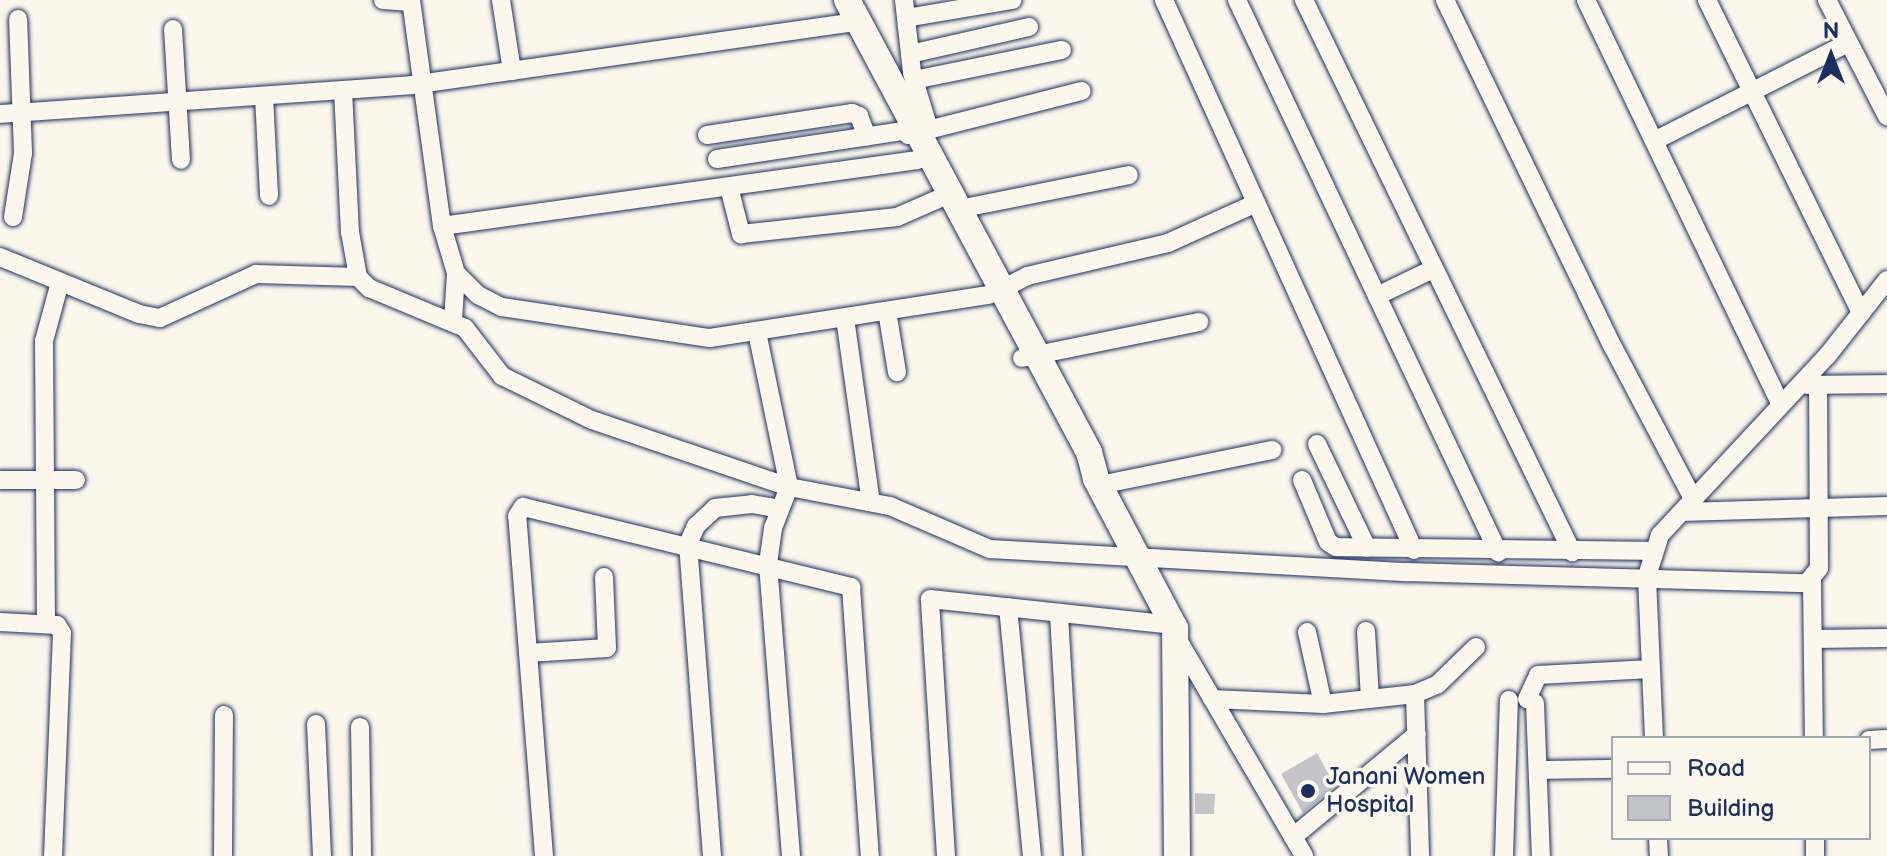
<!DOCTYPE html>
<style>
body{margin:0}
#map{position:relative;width:1887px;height:856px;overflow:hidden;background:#fbf7ec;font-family:"Balsamiq Sans",sans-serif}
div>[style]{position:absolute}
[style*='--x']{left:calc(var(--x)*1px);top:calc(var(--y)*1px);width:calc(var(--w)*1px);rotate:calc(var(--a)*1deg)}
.building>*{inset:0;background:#c3c5c9}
.roads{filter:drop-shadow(0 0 2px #1b2f5e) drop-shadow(0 0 2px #1b2f5e)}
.minor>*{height:18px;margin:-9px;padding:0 9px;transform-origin:9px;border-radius:9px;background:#fbf7ec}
.highway>*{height:26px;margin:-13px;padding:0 13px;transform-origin:13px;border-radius:13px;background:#fbf7ec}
.dots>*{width:22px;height:22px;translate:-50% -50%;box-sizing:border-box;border:4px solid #fbf7ec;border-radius:50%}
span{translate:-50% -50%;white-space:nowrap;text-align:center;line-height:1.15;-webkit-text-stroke:7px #fbf7ec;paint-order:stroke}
.poi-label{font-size:24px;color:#1b2f5e}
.left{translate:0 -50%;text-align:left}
.legend{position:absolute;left:1611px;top:736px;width:260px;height:104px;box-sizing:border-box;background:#fbf7ec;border:2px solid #a1a7b3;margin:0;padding:10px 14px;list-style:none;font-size:24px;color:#1b2f5e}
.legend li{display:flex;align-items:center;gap:16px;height:40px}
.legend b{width:40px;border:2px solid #a1a7b3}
.north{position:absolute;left:1791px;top:16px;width:80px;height:80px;-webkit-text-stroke:6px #fbf7ec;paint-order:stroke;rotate:0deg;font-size:22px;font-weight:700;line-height:32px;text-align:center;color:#1b2f5e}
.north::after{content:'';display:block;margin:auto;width:28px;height:36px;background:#1b2f5e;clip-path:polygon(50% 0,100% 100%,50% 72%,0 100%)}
</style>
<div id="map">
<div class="building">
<i style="clip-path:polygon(1317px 753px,1335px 786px,1303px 813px,1281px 774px)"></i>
<i style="clip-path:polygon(1195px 793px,1215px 794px,1214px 814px,1195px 814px)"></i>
</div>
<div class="roads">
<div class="minor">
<i style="--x:383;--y:0;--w:28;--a:4"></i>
<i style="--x:411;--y:0;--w:228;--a:82.2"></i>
<i style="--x:442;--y:226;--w:49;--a:73.4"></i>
<i style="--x:456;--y:273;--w:31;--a:45"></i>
<i style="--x:478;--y:295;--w:27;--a:27"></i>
<i style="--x:502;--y:307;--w:210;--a:8.5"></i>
<i style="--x:710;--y:338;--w:282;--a:-8.8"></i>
<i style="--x:501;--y:0;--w:72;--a:81.2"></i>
<i style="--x:904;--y:0;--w:73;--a:83.7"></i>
<i style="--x:912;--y:73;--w:59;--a:73.1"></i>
<i style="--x:1164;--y:0;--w:604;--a:65.56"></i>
<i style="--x:1237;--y:0;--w:611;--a:64.69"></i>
<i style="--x:1304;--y:0;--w:614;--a:64.1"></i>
<i style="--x:1445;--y:0;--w:386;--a:64.2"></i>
<i style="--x:1613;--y:347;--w:172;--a:62.2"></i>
<i style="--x:1586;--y:0;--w:449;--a:64.3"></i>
<i style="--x:1707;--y:0;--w:349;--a:63.8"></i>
<i style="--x:1827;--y:0;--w:131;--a:62.7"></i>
<i style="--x:906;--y:18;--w:108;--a:-9.6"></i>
<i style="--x:173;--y:29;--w:131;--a:86.5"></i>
<i style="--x:910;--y:54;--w:122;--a:-12.8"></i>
<i style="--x:914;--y:80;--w:151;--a:-11.5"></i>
<i style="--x:343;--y:90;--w:142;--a:87.2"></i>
<i style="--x:350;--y:232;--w:46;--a:79.9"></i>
<i style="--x:358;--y:277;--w:16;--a:45"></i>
<i style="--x:369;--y:288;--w:104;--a:22.6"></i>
<i style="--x:465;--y:328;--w:61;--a:52.4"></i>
<i style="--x:502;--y:376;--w:100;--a:26.1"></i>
<i style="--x:592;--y:420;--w:208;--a:18.8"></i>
<i style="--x:789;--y:487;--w:103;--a:10.7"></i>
<i style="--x:890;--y:506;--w:109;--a:23.3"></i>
<i style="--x:990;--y:549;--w:417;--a:3.2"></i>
<i style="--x:1406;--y:572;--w:401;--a:1.6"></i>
<i style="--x:1807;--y:583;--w:19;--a:-51"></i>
<i style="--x:1819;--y:568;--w:183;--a:-90.3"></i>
<i style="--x:264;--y:96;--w:100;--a:87.1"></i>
<i style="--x:0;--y:114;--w:413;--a:-4"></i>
<i style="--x:412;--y:85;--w:452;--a:-8.1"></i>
<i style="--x:707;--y:135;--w:147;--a:-8.6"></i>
<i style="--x:852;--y:113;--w:8;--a:23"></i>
<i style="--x:859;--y:116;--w:22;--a:69"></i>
<i style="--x:908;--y:135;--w:179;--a:-14.2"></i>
<i style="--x:1654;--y:141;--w:217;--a:-26.8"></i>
<i style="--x:717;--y:159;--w:187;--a:-8.6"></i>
<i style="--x:729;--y:187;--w:49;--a:75.7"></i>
<i style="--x:741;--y:234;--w:157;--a:-6.2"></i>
<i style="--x:897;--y:217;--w:45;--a:-23.7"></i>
<i style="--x:959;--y:209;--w:173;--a:-11.3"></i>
<i style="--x:13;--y:217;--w:65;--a:-81.1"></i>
<i style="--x:23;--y:153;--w:134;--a:-92.1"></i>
<i style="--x:442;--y:226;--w:480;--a:-7.9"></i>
<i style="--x:0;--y:257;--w:150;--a:22.3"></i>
<i style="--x:139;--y:314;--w:21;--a:11"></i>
<i style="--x:160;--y:318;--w:106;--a:-24.6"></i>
<i style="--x:256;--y:274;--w:102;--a:1.7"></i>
<i style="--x:1002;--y:289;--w:28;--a:-27"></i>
<i style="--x:1027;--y:276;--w:145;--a:-13.2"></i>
<i style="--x:1168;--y:243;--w:97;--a:-24.4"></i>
<i style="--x:1377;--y:296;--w:62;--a:-25.7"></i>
<i style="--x:887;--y:311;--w:62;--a:80.7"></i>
<i style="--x:845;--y:318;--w:186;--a:82"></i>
<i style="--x:453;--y:321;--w:48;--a:-86.4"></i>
<i style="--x:757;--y:332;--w:158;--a:78.3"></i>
<i style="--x:789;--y:487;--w:44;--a:111.3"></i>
<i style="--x:773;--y:528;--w:36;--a:98"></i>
<i style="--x:768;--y:564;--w:293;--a:85.5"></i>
<i style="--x:1022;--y:358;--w:181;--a:-11.5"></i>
<i style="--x:1807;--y:385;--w:80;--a:-0.7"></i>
<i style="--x:1317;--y:444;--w:115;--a:64.3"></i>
<i style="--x:0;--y:480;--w:76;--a:0"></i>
<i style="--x:1302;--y:480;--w:67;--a:67.2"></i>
<i style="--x:1328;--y:542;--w:9;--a:32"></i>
<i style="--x:1336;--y:547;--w:316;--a:0.7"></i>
<i style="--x:1100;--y:485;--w:176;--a:-11.5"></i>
<i style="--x:1682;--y:512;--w:205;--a:-1.7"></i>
<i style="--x:1812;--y:581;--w:157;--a:89.3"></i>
<i style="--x:1008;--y:607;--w:250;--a:84.5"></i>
<i style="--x:1059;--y:615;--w:241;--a:86.7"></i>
<i style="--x:0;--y:622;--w:57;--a:3"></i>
<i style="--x:57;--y:625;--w:9;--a:58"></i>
<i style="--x:62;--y:633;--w:223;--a:92.3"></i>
<i style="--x:46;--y:624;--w:283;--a:-90.4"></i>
<i style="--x:44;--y:341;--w:61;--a:-74.8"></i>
<i style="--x:1366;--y:631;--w:68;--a:86.6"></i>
<i style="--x:1307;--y:632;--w:74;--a:77.5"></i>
<i style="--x:1813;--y:639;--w:74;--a:-0.8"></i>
<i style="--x:1178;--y:640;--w:250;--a:59.7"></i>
<i style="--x:528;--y:653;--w:79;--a:-3.6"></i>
<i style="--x:607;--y:648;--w:71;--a:-92.4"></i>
<i style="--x:1415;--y:694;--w:162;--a:88.2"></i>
<i style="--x:1212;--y:699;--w:111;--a:2.6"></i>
<i style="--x:1323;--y:704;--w:93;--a:-6.2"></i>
<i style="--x:1415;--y:694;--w:25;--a:-23"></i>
<i style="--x:1438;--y:684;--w:53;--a:-44.2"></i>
<i style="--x:1527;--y:699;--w:26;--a:-65"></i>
<i style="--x:1538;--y:675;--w:113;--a:-3"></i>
<i style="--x:1535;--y:703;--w:153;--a:87.8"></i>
<i style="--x:316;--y:724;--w:132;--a:87.4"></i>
<i style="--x:360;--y:727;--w:129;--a:89.1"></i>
<i style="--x:1654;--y:738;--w:162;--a:-92.5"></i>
<i style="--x:1647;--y:576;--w:43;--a:-72.4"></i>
<i style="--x:1660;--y:535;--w:245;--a:-47"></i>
<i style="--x:1827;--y:356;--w:97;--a:-51.7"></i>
<i style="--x:1869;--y:740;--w:18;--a:-3"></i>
<i style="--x:1538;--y:770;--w:75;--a:-0.8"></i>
<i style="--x:1293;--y:837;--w:161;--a:-39.7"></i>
<i style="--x:1658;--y:838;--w:18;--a:87"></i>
<i style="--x:1815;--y:838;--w:18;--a:90"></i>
<i style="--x:223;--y:856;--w:141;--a:-89.6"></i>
<i style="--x:544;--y:856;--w:341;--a:-94.5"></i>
<i style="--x:517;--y:516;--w:11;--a:-56"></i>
<i style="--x:523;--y:507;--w:338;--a:13.7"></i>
<i style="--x:851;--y:587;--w:270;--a:86"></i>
<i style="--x:712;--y:856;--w:313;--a:-94.4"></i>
<i style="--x:688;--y:544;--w:20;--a:-66"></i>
<i style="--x:696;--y:526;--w:26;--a:-43"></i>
<i style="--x:715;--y:508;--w:37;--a:-6"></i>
<i style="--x:752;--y:504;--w:27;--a:10"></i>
<i style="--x:946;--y:856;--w:257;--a:-93.6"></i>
<i style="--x:930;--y:599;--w:243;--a:6.1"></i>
<i style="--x:1504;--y:856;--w:156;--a:-88.2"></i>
</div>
<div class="highway">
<i style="--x:847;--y:0;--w:513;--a:61.84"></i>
<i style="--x:1089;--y:452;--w:28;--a:75"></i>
<i style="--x:1096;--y:479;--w:169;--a:62.1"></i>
<i style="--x:1175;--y:628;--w:228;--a:89.5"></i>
</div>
</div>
<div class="dots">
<i style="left:1308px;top:791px;background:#1b2f5e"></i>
</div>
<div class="poi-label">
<span class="left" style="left:1326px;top:791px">Janani Women<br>Hospital</span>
</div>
<ul class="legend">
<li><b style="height:10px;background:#fbf7ec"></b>Road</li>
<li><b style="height:22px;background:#c3c5c9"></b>Building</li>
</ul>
<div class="north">N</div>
</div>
